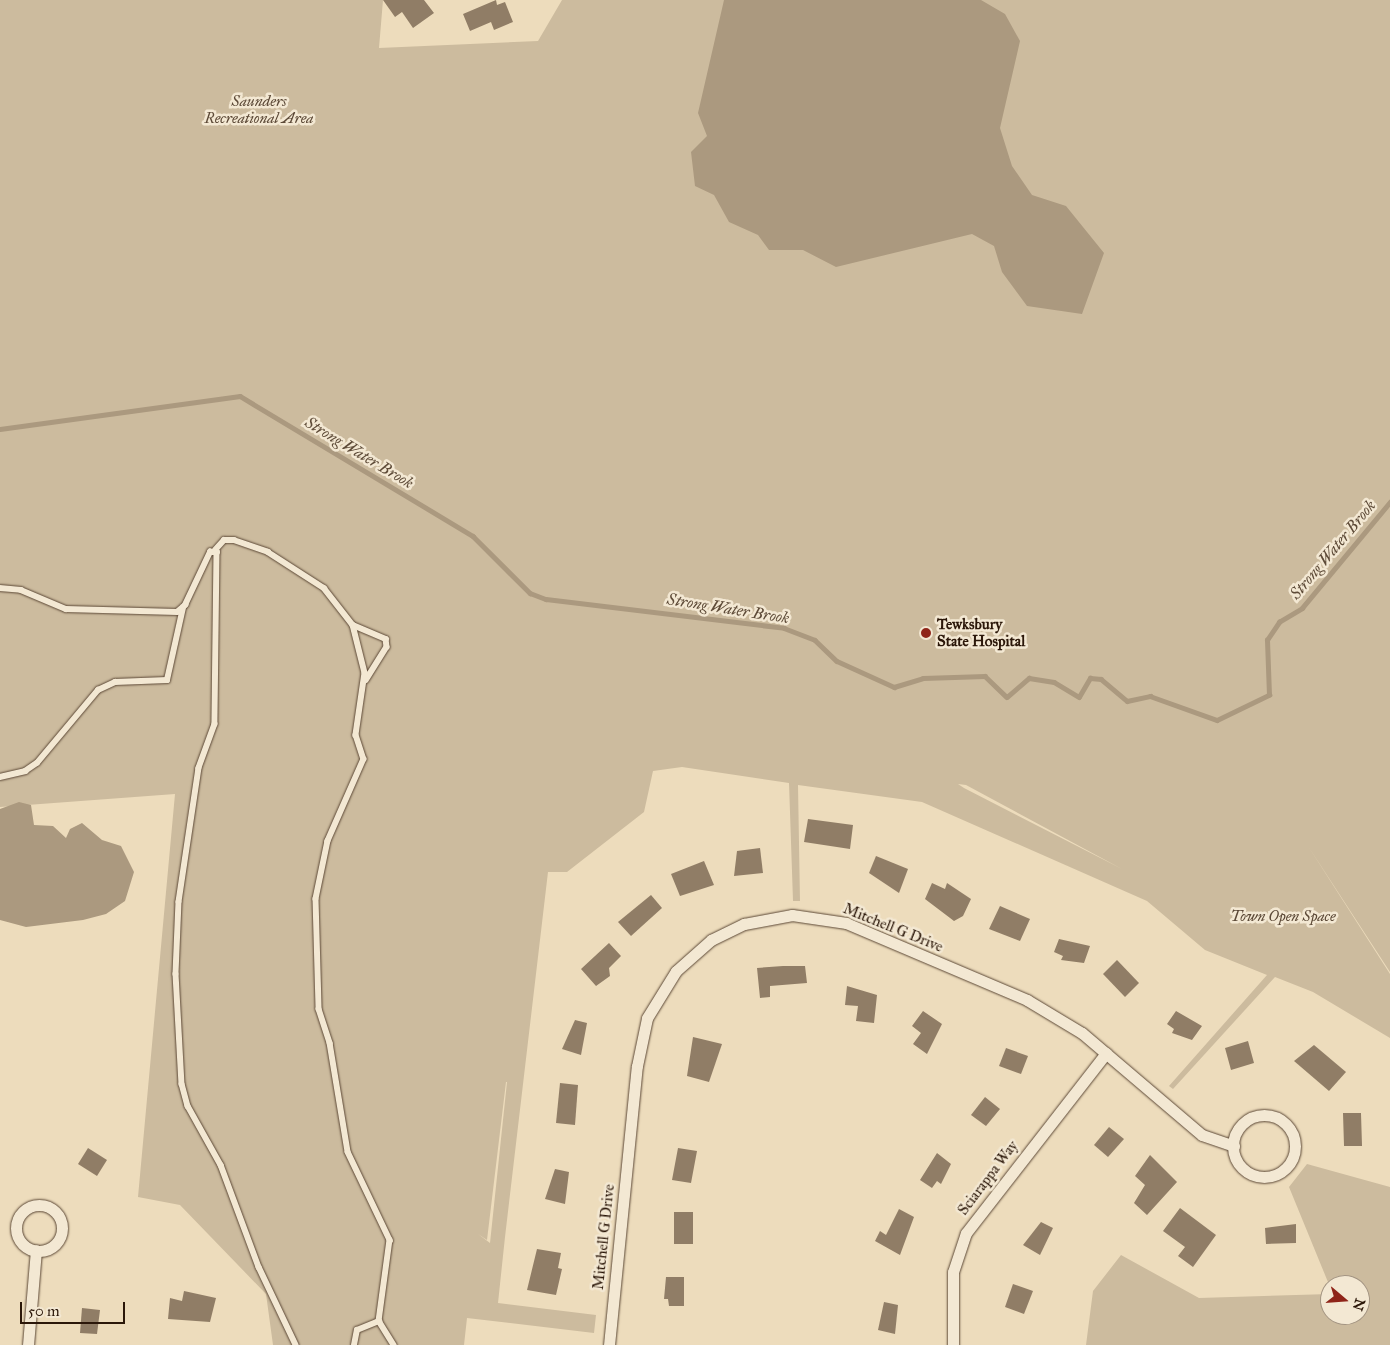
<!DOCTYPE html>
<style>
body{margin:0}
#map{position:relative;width:1390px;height:1345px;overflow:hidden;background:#eddcbc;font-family:"IM FELL Great Primer",serif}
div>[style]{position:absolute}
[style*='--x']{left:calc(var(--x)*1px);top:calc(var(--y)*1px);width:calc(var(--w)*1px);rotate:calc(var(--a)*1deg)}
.green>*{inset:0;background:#ccbb9e}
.water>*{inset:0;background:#ab997f}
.stream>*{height:4.5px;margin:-2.25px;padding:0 2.25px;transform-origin:2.25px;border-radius:2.25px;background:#ab997f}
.building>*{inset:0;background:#907d66}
.roads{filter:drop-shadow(0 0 1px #5c4836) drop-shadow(0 0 1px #5c4836)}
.lane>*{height:5.5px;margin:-2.75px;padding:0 2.75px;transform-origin:2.75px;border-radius:2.75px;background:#f3e8d3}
.street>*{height:11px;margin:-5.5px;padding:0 5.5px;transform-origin:5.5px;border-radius:5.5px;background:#f3e8d3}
.street>.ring{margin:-5.5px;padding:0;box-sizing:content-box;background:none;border:11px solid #f3e8d3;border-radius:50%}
.dots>*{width:14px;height:14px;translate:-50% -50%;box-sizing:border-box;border:2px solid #f3e8d3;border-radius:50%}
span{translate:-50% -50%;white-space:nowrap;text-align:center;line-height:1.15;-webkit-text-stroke:5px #f3e8d3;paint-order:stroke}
.park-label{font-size:15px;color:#5b4836;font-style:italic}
.poi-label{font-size:15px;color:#2b1709;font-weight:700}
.left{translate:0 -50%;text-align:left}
.street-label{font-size:15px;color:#2b1709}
.water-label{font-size:16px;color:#5e4b38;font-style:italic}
.north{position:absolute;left:1320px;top:1275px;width:50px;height:50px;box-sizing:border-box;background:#f3e8d3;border:1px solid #a39482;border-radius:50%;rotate:108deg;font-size:14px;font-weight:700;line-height:20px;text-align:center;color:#2b1709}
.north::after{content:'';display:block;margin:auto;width:18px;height:22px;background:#8f2418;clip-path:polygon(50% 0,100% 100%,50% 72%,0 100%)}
.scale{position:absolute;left:20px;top:1302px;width:105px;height:22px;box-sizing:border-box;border:2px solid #2b1709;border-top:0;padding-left:6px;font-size:15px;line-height:18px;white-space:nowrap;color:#2b1709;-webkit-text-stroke:4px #f3e8d3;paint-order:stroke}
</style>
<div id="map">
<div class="green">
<i style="clip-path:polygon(evenodd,0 0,383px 0,379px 48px,538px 41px,562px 0,1390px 0,1390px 972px,1308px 846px,1390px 974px,1390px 1038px,1313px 992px,1275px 977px,1173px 1089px,1169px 1086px,1267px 975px,1205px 950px,1147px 901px,922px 802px,798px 785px,800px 901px,793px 901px,789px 783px,682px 767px,653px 771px,644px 812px,567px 872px,548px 872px,505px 1237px,498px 1303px,596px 1315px,594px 1333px,467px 1318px,464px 1345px,273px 1345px,266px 1294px,180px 1205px,138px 1197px,175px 794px,0 807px,0 0,958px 784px,966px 785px,1122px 869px,964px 788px,958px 784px,0 0,506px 1082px,507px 1082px,490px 1243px,478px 1234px,487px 1240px,506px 1082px)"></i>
<i style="clip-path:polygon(1307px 1164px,1390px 1187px,1390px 1345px,1086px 1345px,1093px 1291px,1121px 1255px,1199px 1298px,1330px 1294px,1330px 1315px,1360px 1315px,1360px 1285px,1330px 1287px,1289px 1187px)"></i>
</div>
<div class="water">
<i style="clip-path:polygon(724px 0,981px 0,1005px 14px,1020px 41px,1000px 128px,1012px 166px,1032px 195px,1066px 206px,1104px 253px,1082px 314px,1027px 306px,1002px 272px,994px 246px,972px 234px,836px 267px,803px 250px,769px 250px,758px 235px,729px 222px,714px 195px,695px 186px,691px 152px,707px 136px,698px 113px)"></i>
<i style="clip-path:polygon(19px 802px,31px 805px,34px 825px,53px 826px,66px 838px,70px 829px,82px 823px,102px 840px,121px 846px,134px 872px,125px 901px,106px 914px,83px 920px,26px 927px,0 920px,0 809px)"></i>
</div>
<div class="stream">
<i style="--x:0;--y:429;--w:242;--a:-7.8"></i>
<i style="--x:240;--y:396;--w:272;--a:31"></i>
<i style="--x:473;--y:536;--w:81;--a:45"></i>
<i style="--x:530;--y:593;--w:17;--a:21"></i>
<i style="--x:546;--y:599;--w:240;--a:6.9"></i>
<i style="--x:784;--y:628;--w:33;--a:21"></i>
<i style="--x:815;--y:640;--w:30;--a:44"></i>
<i style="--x:837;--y:661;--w:63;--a:24.5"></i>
<i style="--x:894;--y:687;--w:30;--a:-17"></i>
<i style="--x:923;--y:678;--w:62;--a:-1.8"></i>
<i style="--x:985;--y:676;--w:30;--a:44"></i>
<i style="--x:1007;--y:697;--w:29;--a:-41"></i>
<i style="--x:1029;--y:678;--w:25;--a:9"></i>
<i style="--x:1054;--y:682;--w:29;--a:31"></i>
<i style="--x:1079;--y:697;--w:22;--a:-60"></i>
<i style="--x:1090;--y:678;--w:11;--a:5"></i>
<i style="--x:1101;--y:679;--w:34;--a:40"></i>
<i style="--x:1127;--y:701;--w:24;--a:-12"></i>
<i style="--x:1150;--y:696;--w:71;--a:19.7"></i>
<i style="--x:1217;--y:720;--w:58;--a:-25.7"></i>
<i style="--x:1269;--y:695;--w:55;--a:-92.1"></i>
<i style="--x:1267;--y:640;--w:22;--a:-56"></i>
<i style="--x:1279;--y:622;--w:27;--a:-31"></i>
<i style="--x:1302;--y:608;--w:138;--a:-50.3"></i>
</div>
<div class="building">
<i style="clip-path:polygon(383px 0,424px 0,434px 13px,413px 28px,402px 12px,395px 17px)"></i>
<i style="clip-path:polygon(496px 0,497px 5px,505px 2px,513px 22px,494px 30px,491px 22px,470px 31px,463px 14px)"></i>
<i style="clip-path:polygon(808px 819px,853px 825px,850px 849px,804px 842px)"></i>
<i style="clip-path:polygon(760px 848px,763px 873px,734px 876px,737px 851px)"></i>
<i style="clip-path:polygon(876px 856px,908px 869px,899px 893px,869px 873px)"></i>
<i style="clip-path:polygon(704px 861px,714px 885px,680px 896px,671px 874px)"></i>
<i style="clip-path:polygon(932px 883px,945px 889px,947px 883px,971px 899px,963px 916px,954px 921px,925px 899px)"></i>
<i style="clip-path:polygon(651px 895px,662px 908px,631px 936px,618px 922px)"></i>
<i style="clip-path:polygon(1000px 906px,1030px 919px,1020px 941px,989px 929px)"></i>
<i style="clip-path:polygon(1059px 939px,1090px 946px,1084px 963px,1061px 960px,1063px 956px,1054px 952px)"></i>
<i style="clip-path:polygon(609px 943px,621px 956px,609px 968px,610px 976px,596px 986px,581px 969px)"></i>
<i style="clip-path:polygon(1117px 960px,1139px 983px,1125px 997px,1103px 974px)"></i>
<i style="clip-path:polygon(783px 966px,805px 966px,807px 983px,770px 986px,770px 997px,760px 998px,757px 968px)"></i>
<i style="clip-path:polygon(847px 986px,877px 995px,874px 1023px,856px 1021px,858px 1006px,845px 1005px)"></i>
<i style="clip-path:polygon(923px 1011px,942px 1024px,927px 1054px,913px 1044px,921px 1033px,912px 1026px)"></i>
<i style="clip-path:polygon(1176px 1011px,1202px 1026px,1192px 1040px,1172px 1033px,1174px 1029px,1167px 1024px)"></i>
<i style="clip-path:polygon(575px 1020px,587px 1023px,581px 1055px,562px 1049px)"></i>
<i style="clip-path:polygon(693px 1037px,722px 1044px,709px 1082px,687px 1076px)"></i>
<i style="clip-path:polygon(1248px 1041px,1254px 1063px,1231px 1070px,1225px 1048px)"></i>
<i style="clip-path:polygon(1314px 1045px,1346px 1072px,1329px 1091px,1294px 1061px)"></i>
<i style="clip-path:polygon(1006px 1048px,1028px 1056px,1021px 1074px,999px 1066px)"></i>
<i style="clip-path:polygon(560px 1083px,578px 1085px,575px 1125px,556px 1123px)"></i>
<i style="clip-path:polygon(985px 1097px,1000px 1109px,986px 1126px,971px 1115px)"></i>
<i style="clip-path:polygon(1343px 1113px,1361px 1113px,1362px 1146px,1344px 1146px)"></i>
<i style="clip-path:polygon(1109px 1127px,1124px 1139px,1108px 1157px,1094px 1145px)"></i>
<i style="clip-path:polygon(88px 1148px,107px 1160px,97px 1176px,78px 1164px)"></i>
<i style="clip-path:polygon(678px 1148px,697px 1151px,691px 1183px,672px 1180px)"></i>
<i style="clip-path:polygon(937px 1153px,951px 1164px,941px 1184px,937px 1181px,932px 1188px,920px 1180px)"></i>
<i style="clip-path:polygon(1150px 1155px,1177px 1182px,1147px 1215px,1134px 1203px,1145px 1185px,1135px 1176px)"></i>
<i style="clip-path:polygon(555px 1169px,569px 1172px,565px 1204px,545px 1199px)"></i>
<i style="clip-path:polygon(1180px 1208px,1216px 1235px,1193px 1267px,1178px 1256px,1185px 1247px,1163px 1231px)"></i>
<i style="clip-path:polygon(899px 1209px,914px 1217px,900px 1255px,875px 1241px,880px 1231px,886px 1235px)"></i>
<i style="clip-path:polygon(674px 1212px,693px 1212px,693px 1244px,674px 1244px)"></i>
<i style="clip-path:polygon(1041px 1222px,1053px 1228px,1040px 1255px,1023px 1245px)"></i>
<i style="clip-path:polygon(1296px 1224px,1296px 1243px,1266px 1244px,1265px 1228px)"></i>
<i style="clip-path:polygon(537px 1249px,561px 1253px,558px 1268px,562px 1269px,556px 1295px,527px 1290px)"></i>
<i style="clip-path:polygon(666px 1277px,684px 1277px,684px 1306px,669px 1306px,668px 1299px,664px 1299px)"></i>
<i style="clip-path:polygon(1013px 1284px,1033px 1291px,1024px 1314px,1005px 1307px)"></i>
<i style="clip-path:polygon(184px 1291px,216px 1298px,210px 1322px,168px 1319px,170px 1298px,182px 1301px)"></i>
<i style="clip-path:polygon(884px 1302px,898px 1305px,895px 1334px,878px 1330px)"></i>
<i style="clip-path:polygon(82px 1308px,100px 1310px,97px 1334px,80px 1333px)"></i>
</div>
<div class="roads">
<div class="lane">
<i style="--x:215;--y:550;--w:13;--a:-48"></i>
<i style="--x:224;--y:540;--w:10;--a:0"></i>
<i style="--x:234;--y:540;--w:36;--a:19"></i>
<i style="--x:268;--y:552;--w:67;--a:32.7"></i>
<i style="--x:324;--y:588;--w:47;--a:51.9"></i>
<i style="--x:353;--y:625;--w:36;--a:23"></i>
<i style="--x:386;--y:639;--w:8;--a:83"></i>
<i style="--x:387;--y:647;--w:39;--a:122"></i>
<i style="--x:0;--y:588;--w:21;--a:5"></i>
<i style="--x:21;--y:590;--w:49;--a:22.9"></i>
<i style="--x:66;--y:609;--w:111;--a:1.5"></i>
<i style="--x:177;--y:612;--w:11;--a:-41"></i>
<i style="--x:185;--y:605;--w:59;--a:-64.7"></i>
<i style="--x:210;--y:552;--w:7;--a:0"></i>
<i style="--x:217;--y:552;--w:172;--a:90.7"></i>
<i style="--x:215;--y:724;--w:47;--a:110"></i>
<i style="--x:199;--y:768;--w:135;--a:98.5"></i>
<i style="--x:179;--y:902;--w:72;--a:92.4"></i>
<i style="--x:176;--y:974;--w:110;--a:86.9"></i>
<i style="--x:182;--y:1084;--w:23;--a:75"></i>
<i style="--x:188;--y:1106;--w:68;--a:60.8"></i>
<i style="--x:221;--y:1165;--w:109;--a:69.6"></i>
<i style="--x:259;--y:1267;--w:86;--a:64.6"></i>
<i style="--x:353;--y:625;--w:49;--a:76"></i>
<i style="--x:365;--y:673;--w:63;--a:98.3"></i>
<i style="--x:356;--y:735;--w:25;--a:72"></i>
<i style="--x:364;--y:759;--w:90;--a:113.7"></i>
<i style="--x:328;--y:841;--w:59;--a:101.7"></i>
<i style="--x:316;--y:899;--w:110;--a:88.4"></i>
<i style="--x:319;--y:1009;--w:36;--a:72"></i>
<i style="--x:330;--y:1043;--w:110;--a:80.6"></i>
<i style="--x:348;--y:1152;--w:98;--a:64.5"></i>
<i style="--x:390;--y:1240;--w:82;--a:97.7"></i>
<i style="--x:379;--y:1321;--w:28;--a:58"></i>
<i style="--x:0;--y:777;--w:26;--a:-13"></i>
<i style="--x:25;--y:771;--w:14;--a:-34"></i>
<i style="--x:37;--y:763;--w:95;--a:-50.1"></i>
<i style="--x:98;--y:690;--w:19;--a:-25"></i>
<i style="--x:115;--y:682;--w:52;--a:-2.2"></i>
<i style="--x:167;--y:680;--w:74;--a:-77.5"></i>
<i style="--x:354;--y:1345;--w:15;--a:-79"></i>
<i style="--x:357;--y:1330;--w:24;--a:-22"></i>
</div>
<div class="street">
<i class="ring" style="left:1233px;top:1115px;width:51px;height:51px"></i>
<i class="ring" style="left:16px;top:1205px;width:35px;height:35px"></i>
<i style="--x:28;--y:1345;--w:95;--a:-85.2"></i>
<i style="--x:609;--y:1345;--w:280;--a:-84.3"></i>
<i style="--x:637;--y:1066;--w:49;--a:-78.2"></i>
<i style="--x:647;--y:1018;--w:55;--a:-58.3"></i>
<i style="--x:676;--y:971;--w:47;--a:-41.5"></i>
<i style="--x:711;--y:940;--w:37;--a:-26"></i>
<i style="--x:744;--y:924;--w:49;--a:-10.6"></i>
<i style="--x:792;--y:915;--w:55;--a:8.4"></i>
<i style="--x:846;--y:923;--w:197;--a:23"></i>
<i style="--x:1027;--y:1000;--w:64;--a:31"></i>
<i style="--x:1082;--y:1033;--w:157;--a:40.4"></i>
<i style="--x:1202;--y:1135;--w:34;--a:19"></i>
<i style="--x:953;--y:1345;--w:73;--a:-90"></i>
<i style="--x:953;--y:1272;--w:41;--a:-71.6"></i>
<i style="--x:966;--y:1233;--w:228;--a:-52.1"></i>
</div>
</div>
<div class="dots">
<i style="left:926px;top:633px;background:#8f2418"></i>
</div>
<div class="park-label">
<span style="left:259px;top:110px">Saunders<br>Recreational Area</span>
<span style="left:1283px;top:917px">Town Open Space</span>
</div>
<div class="poi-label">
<span class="left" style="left:937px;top:633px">Tewksbury<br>State Hospital</span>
</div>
<div class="street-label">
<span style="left:893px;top:928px;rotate:22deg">Mitchell G Drive</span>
<span style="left:988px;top:1178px;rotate:-53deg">Sciarappa Way</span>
<span style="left:604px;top:1237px;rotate:-84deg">Mitchell G Drive</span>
</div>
<div class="water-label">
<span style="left:359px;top:453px;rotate:31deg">Strong Water Brook</span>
<span style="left:1333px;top:550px;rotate:-50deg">Strong Water Brook</span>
<span style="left:728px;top:609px;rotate:9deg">Strong Water Brook</span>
</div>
<div class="north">N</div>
<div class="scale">50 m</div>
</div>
